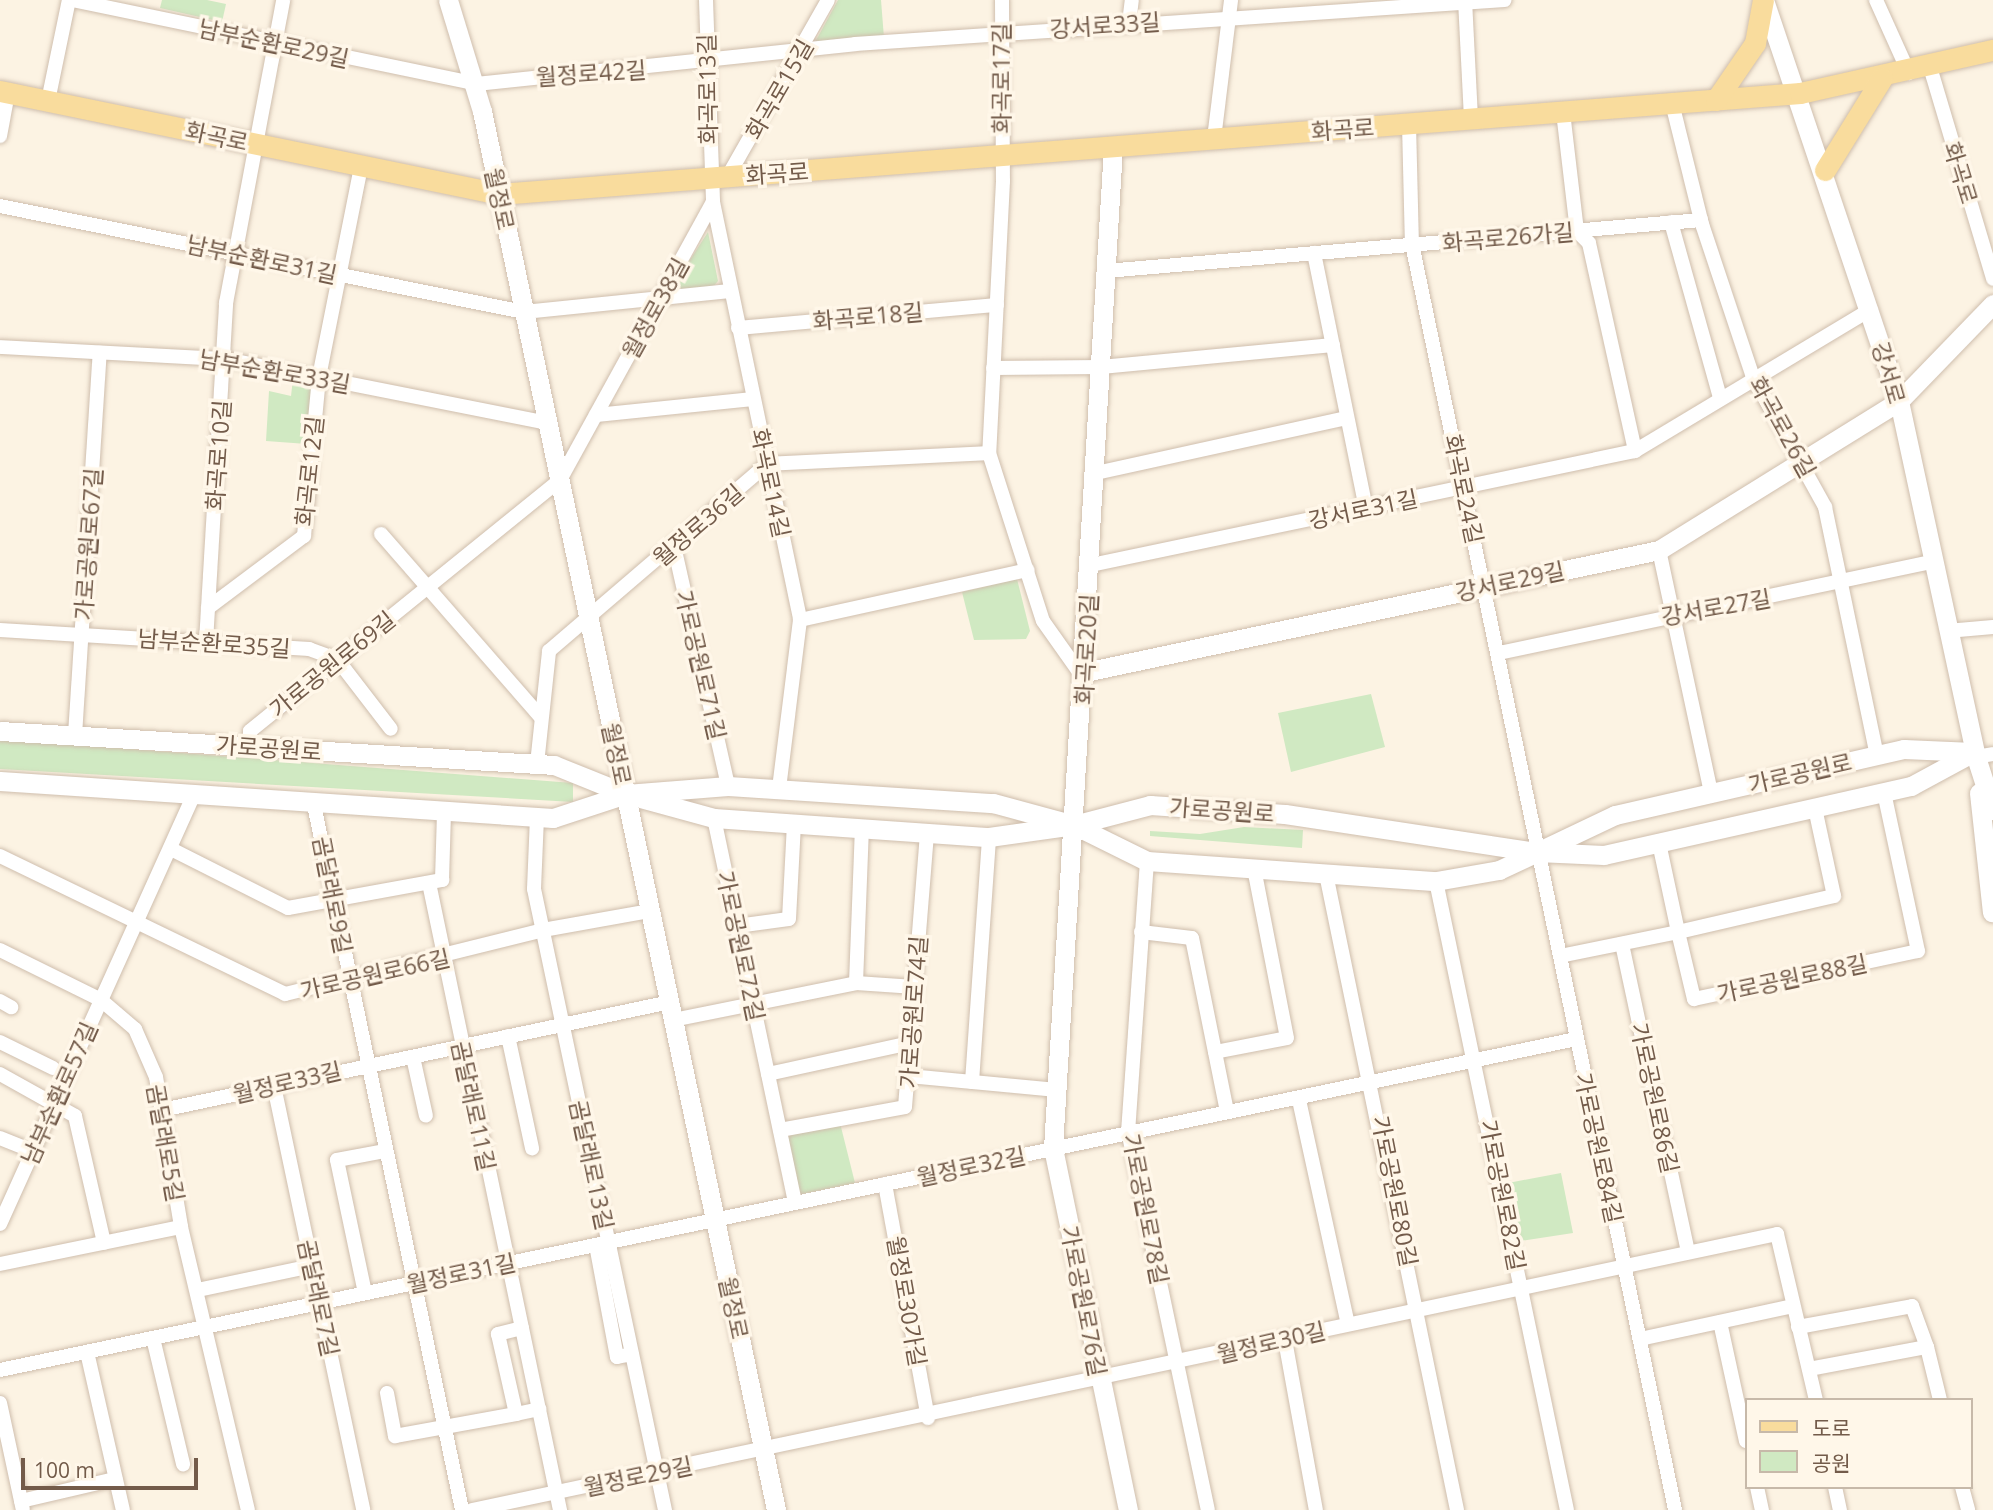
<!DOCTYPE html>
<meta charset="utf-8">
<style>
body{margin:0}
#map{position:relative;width:1993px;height:1510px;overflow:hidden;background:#fcf3e3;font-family:"Open Sans","Noto Sans KR",sans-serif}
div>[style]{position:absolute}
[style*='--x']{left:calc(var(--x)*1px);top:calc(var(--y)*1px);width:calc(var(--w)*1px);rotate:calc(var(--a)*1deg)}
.green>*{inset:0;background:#d0e9c2}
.roads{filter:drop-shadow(0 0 2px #cfbead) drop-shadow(0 0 2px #cfbead)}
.street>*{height:14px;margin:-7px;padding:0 7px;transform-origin:7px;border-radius:7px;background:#fff}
.secondary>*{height:19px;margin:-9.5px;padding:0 9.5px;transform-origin:9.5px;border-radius:9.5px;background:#fff}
.primary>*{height:21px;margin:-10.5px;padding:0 10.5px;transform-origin:10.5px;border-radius:10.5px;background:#f9dc9d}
span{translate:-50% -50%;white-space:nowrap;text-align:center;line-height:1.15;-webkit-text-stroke:7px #fff7e9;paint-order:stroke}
.street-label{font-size:23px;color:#735b4a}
.legend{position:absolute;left:1745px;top:1398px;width:228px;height:91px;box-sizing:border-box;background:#fff7e9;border:2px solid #c7b9a9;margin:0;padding:9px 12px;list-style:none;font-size:21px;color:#735b4a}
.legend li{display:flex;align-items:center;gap:14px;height:35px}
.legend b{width:35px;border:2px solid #c7b9a9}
.scale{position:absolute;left:21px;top:1458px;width:177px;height:32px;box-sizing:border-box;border:4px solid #735b4a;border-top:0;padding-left:9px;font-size:21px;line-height:24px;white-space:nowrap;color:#735b4a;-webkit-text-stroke:5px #fff7e9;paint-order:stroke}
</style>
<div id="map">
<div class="green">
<i style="clip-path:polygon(162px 0,207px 0,226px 4px,222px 22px,160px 8px)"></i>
<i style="clip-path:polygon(838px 0,881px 0,884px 38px,814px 44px)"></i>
<i style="clip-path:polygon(708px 232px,718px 281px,713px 287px,682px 291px,677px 280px)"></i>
<i style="clip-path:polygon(293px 379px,313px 382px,307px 444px,266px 441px,269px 391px,291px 396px)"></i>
<i style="clip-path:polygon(1017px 579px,1030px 631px,1026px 639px,974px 640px,962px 592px)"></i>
<i style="clip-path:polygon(1371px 694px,1385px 747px,1291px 772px,1278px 713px)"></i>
<i style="clip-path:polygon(0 739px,573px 783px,573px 802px,0 769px)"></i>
<i style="clip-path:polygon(1244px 827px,1303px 830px,1302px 848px,1150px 836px,1150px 831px,1200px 834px)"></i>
<i style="clip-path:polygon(840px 1123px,855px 1183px,797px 1195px,784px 1134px)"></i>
<i style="clip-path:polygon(1561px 1173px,1573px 1233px,1520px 1241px,1508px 1183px)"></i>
</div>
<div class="roads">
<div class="street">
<i style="--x:72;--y:0;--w:413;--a:11.7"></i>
<i style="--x:476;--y:84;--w:381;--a:-6"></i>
<i style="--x:855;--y:44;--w:651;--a:-3.87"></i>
<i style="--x:706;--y:0;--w:202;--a:88"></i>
<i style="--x:713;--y:202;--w:427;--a:78.2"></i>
<i style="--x:800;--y:620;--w:170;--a:97.1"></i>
<i style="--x:1002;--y:0;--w:181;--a:89.7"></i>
<i style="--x:1003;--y:181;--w:272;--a:92.9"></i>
<i style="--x:989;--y:453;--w:176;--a:72.2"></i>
<i style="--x:1043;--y:621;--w:71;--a:54.7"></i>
<i style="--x:1465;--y:0;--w:119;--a:87.1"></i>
<i style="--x:1876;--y:0;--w:80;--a:65.7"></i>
<i style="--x:1129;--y:23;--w:23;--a:-83"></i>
<i style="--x:1930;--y:67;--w:221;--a:73.4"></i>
<i style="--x:48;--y:101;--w:103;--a:-78.3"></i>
<i style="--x:1672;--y:103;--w:125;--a:76.1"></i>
<i style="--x:1702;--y:224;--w:161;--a:71.6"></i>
<i style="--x:1753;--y:377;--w:149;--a:61"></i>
<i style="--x:1825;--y:507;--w:253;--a:78.2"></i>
<i style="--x:1563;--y:112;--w:120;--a:83.3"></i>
<i style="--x:1577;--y:231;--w:17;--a:45"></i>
<i style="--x:1589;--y:243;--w:213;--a:77.5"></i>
<i style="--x:1409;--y:124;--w:120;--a:88.6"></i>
<i style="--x:1412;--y:244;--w:1293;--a:78.26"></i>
<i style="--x:0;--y:136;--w:44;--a:-79.5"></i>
<i style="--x:1214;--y:139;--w:140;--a:-83"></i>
<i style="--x:728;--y:176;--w:202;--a:-60.4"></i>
<i style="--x:0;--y:206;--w:535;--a:11.44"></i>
<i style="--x:524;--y:312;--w:207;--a:-5.8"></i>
<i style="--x:1671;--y:222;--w:183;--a:74.4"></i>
<i style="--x:1314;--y:253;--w:260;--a:78.5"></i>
<i style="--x:1106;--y:271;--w:597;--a:-4.9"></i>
<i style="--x:738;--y:328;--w:260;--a:-5.1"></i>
<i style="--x:0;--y:347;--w:225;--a:3.1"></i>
<i style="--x:225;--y:359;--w:329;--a:11.2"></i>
<i style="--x:993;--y:368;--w:108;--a:-0.5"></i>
<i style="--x:1101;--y:367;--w:233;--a:-5.4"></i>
<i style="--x:596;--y:415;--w:158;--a:-5.8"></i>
<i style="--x:1096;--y:473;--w:257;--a:-12.4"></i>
<i style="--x:381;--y:534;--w:242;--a:48.9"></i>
<i style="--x:674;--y:546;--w:246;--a:77.3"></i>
<i style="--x:1659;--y:550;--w:249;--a:77.9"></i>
<i style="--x:1091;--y:565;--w:556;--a:-11.84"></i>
<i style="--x:1635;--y:451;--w:275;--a:-31"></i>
<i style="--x:208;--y:608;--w:120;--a:-36.9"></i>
<i style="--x:304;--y:536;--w:160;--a:-84.6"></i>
<i style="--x:319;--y:377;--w:215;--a:-78.7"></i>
<i style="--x:800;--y:620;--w:233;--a:-12.4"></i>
<i style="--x:0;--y:630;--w:310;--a:3.5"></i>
<i style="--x:309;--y:649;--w:30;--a:20"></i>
<i style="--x:337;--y:659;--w:88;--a:52.4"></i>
<i style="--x:1947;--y:631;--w:46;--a:-5"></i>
<i style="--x:206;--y:642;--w:340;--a:-86.6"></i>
<i style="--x:226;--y:303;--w:308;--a:-79.3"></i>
<i style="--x:1499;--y:653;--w:442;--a:-11.9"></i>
<i style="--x:75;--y:735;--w:383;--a:-86.3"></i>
<i style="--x:249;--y:747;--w:16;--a:-86"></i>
<i style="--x:250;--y:731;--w:399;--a:-39"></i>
<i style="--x:560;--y:480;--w:317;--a:-61.2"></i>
<i style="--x:1976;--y:757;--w:17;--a:-10"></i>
<i style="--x:537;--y:764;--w:114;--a:-83.9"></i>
<i style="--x:549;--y:651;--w:287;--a:-40.6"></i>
<i style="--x:767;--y:464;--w:222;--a:-2.8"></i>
<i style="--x:314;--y:805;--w:720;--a:78.14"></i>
<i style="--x:537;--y:817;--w:72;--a:92.4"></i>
<i style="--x:534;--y:889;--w:635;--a:78.09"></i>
<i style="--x:714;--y:818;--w:392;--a:78.1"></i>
<i style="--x:1659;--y:843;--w:91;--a:77.9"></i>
<i style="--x:1678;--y:932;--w:160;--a:-13"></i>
<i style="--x:1834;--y:896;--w:90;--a:-102.2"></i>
<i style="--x:171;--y:849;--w:131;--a:26.8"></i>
<i style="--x:288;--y:908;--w:157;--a:-10.3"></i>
<i style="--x:442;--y:880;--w:69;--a:-88.3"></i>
<i style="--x:0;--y:856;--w:317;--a:25.8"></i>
<i style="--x:285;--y:994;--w:266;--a:-13.9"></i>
<i style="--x:543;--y:930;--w:109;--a:-10.1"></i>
<i style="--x:1147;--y:861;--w:271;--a:94"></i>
<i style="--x:1128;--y:1131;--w:387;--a:78.1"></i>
<i style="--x:1326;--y:874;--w:649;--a:78.36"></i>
<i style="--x:1436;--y:881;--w:642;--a:78.24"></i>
<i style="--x:429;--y:883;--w:641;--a:78.2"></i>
<i style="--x:737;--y:926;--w:52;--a:-7.7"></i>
<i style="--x:789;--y:919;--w:96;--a:-87"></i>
<i style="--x:1141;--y:932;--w:51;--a:6.7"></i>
<i style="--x:1192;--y:938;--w:177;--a:78.6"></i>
<i style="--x:1622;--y:944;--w:315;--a:77.9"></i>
<i style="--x:0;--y:950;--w:113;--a:26.3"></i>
<i style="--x:101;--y:1000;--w:45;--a:40.5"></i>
<i style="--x:135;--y:1029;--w:52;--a:66.4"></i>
<i style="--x:156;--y:1077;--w:152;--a:80.5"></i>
<i style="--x:181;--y:1227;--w:291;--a:76.7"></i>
<i style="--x:1560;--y:956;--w:120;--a:-11.5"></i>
<i style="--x:1678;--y:932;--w:69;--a:76.6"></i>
<i style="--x:1694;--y:999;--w:229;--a:-12.1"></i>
<i style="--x:1918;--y:951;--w:163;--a:-102.1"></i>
<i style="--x:856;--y:983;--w:155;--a:-87.8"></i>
<i style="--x:0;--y:1001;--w:13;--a:29"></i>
<i style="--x:673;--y:1020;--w:187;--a:-11.4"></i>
<i style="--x:856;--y:983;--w:59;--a:3.9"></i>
<i style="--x:508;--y:1036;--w:115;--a:77.9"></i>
<i style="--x:0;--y:1042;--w:59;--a:26.1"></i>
<i style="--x:1215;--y:1052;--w:73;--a:-11"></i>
<i style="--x:1287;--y:1038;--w:172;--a:-101"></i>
<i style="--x:413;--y:1057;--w:60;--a:77.6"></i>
<i style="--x:0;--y:1074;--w:86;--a:29.2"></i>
<i style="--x:75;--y:1116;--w:130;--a:77.1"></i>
<i style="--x:768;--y:1074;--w:145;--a:-12.3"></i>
<i style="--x:908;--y:1076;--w:148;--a:5.4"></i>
<i style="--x:972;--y:1082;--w:246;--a:-86"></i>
<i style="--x:274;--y:1086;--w:433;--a:78.1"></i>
<i style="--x:1299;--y:1100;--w:229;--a:77.7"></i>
<i style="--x:162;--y:1110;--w:519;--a:-12"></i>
<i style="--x:780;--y:1130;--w:127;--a:-10.4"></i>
<i style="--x:905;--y:1107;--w:276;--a:-85.4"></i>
<i style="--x:0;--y:1138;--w:35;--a:22"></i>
<i style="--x:885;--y:1184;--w:238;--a:79.6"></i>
<i style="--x:0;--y:1224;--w:470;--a:-65.7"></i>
<i style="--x:596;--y:1245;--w:114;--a:79.4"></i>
<i style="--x:617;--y:1357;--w:15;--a:-11"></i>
<i style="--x:0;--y:1264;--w:185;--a:-11.6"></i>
<i style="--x:198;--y:1290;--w:116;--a:-11.9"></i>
<i style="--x:365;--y:1293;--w:136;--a:-101.9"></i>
<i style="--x:337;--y:1160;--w:48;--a:-10.8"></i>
<i style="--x:1720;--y:1322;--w:122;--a:77.7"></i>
<i style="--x:1798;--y:1327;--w:116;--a:-10.4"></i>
<i style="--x:1912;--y:1306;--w:44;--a:69.9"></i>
<i style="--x:522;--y:1328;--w:25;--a:166"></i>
<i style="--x:498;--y:1334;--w:82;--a:77.3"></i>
<i style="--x:516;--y:1414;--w:24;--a:-12"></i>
<i style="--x:153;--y:1338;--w:130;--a:76.6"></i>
<i style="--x:1640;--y:1339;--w:156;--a:-12.2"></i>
<i style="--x:1285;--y:1340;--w:173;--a:79.7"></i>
<i style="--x:87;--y:1352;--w:162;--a:77.2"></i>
<i style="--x:1809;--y:1369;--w:120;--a:-10.6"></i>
<i style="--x:1927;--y:1347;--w:55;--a:76.2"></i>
<i style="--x:0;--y:1370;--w:1610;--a:-11.86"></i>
<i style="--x:387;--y:1393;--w:44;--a:79.5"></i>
<i style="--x:395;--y:1436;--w:123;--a:-10.3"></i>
<i style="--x:0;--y:1403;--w:109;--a:77.9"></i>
<i style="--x:1757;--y:1487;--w:24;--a:78"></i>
<i style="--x:1835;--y:1487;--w:24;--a:78"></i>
<i style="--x:1962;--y:1487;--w:24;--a:75"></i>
<i style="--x:21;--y:1501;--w:97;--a:-13.2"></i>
<i style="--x:472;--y:1510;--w:1334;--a:-11.94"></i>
<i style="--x:1777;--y:1234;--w:171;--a:76.8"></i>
</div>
<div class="secondary">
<i style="--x:448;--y:0;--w:116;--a:73"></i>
<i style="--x:482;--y:111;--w:1430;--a:78.13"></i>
<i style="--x:1764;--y:0;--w:423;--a:71.4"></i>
<i style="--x:1899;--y:401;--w:364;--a:77.8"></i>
<i style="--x:1976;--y:757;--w:56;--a:72.2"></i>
<i style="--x:1113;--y:147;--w:1003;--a:93.43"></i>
<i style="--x:1053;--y:1148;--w:370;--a:78.3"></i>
<i style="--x:1085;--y:672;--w:587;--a:-12"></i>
<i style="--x:1659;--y:550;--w:282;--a:-31.8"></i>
<i style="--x:1899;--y:401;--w:135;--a:-45.9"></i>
<i style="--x:0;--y:731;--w:555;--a:3.51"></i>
<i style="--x:554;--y:765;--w:78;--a:21.9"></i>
<i style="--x:626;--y:794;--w:102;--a:-4.5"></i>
<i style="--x:728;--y:786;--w:266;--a:3.7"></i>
<i style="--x:993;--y:803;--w:84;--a:15.2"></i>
<i style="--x:1074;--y:825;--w:79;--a:-14.7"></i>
<i style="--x:1150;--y:805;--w:135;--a:3.8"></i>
<i style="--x:1285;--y:814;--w:255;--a:8.6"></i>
<i style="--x:1537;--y:852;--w:86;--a:-25.4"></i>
<i style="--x:1615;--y:815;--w:296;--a:-12.9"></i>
<i style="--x:1904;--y:749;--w:69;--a:2.5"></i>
<i style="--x:0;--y:781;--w:554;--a:3.83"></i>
<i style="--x:553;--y:818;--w:77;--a:-18.2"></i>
<i style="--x:626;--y:794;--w:91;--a:15.3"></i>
<i style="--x:714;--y:818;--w:276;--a:4"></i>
<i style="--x:989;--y:837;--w:86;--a:-8"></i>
<i style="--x:1074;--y:825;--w:81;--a:26.3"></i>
<i style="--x:1147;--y:861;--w:290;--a:4"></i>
<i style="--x:1436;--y:881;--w:64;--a:-9.9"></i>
<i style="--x:1499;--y:870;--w:42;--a:-25.3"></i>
<i style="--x:1537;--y:852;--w:67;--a:2.6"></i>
<i style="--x:1604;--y:855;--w:315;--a:-12.7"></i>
<i style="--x:1911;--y:786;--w:72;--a:-28.4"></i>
<i style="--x:1979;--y:793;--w:120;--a:83.8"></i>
</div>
<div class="primary">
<i style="--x:0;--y:91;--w:510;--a:11.66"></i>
<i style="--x:499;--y:194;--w:1305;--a:-4.44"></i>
<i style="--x:1800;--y:93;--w:198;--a:-12.6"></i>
<i style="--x:1716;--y:100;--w:69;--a:-55.6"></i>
<i style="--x:1755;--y:43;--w:44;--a:-79.5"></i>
<i style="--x:1825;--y:170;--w:108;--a:-58.2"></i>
</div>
</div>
<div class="street-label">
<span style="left:1105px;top:25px;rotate:-4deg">강서로33길</span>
<span style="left:274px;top:43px;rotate:12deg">남부순환로29길</span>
<span style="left:591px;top:73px;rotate:-4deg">월정로42길</span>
<span style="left:1001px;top:78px;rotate:-90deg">화곡로17길</span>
<span style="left:707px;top:89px;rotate:-91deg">화곡로13길</span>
<span style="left:779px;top:89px;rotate:-60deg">화곡로15길</span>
<span style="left:1343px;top:129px;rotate:-4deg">화곡로</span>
<span style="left:217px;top:136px;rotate:12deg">화곡로</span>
<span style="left:777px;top:173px;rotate:-4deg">화곡로</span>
<span style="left:1961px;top:173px;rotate:73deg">화곡로</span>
<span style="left:500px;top:199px;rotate:78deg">월정로</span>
<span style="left:1508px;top:237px;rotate:-5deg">화곡로26가길</span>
<span style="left:262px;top:259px;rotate:12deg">남부순환로31길</span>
<span style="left:655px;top:308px;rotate:-61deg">월정로38길</span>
<span style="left:868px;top:316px;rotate:-5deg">화곡로18길</span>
<span style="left:275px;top:371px;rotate:10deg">남부순환로33길</span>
<span style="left:1889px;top:373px;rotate:74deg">강서로</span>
<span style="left:1783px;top:427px;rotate:61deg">화곡로26길</span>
<span style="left:218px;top:455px;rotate:-86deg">화곡로10길</span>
<span style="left:309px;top:471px;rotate:-84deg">화곡로12길</span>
<span style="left:771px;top:483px;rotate:78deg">화곡로14길</span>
<span style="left:1464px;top:489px;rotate:78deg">화곡로24길</span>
<span style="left:1363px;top:509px;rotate:-12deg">강서로31길</span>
<span style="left:698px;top:525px;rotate:-41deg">월정로36길</span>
<span style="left:88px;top:544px;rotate:-86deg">가로공원로67길</span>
<span style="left:1510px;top:581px;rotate:-12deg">강서로29길</span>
<span style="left:1716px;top:607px;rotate:-10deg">강서로27길</span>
<span style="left:214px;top:643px;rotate:4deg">남부순환로35길</span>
<span style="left:1086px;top:649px;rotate:-87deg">화곡로20길</span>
<span style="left:332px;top:664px;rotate:-39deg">가로공원로69길</span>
<span style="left:701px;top:665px;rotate:77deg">가로공원로71길</span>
<span style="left:269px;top:748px;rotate:4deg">가로공원로</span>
<span style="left:617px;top:754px;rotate:78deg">월정로</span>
<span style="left:1800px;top:773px;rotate:-13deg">가로공원로</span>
<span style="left:1222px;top:810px;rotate:4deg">가로공원로</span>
<span style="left:333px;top:895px;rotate:79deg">곰달래로9길</span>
<span style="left:741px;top:946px;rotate:78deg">가로공원로72길</span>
<span style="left:375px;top:974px;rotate:-13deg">가로공원로66길</span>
<span style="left:1792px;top:978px;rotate:-12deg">가로공원로88길</span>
<span style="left:913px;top:1012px;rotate:-86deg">가로공원로74길</span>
<span style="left:287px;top:1082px;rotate:-13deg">월정로33길</span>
<span style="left:59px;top:1093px;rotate:-66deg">남부순환로57길</span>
<span style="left:1655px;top:1098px;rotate:78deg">가로공원로86길</span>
<span style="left:474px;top:1106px;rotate:78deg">곰달래로11길</span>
<span style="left:166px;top:1143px;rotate:80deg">곰달래로5길</span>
<span style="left:1599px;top:1148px;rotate:78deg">가로공원로84길</span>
<span style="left:592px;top:1165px;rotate:78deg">곰달래로13길</span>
<span style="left:971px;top:1166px;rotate:-12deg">월정로32길</span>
<span style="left:1395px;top:1191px;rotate:79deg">가로공원로80길</span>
<span style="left:1503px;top:1195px;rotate:79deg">가로공원로82길</span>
<span style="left:1146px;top:1209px;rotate:79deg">가로공원로78길</span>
<span style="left:461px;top:1273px;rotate:-12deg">월정로31길</span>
<span style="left:319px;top:1298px;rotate:78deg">곰달래로7길</span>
<span style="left:907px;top:1301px;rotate:80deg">월정로30가길</span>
<span style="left:1084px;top:1301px;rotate:79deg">가로공원로76길</span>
<span style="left:734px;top:1308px;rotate:78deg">월정로</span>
<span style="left:1271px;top:1342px;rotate:-13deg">월정로30길</span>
<span style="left:638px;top:1476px;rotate:-12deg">월정로29길</span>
</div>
<ul class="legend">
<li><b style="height:9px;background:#f9dc9d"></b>도로</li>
<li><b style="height:19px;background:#d0e9c2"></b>공원</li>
</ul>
<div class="scale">100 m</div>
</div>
